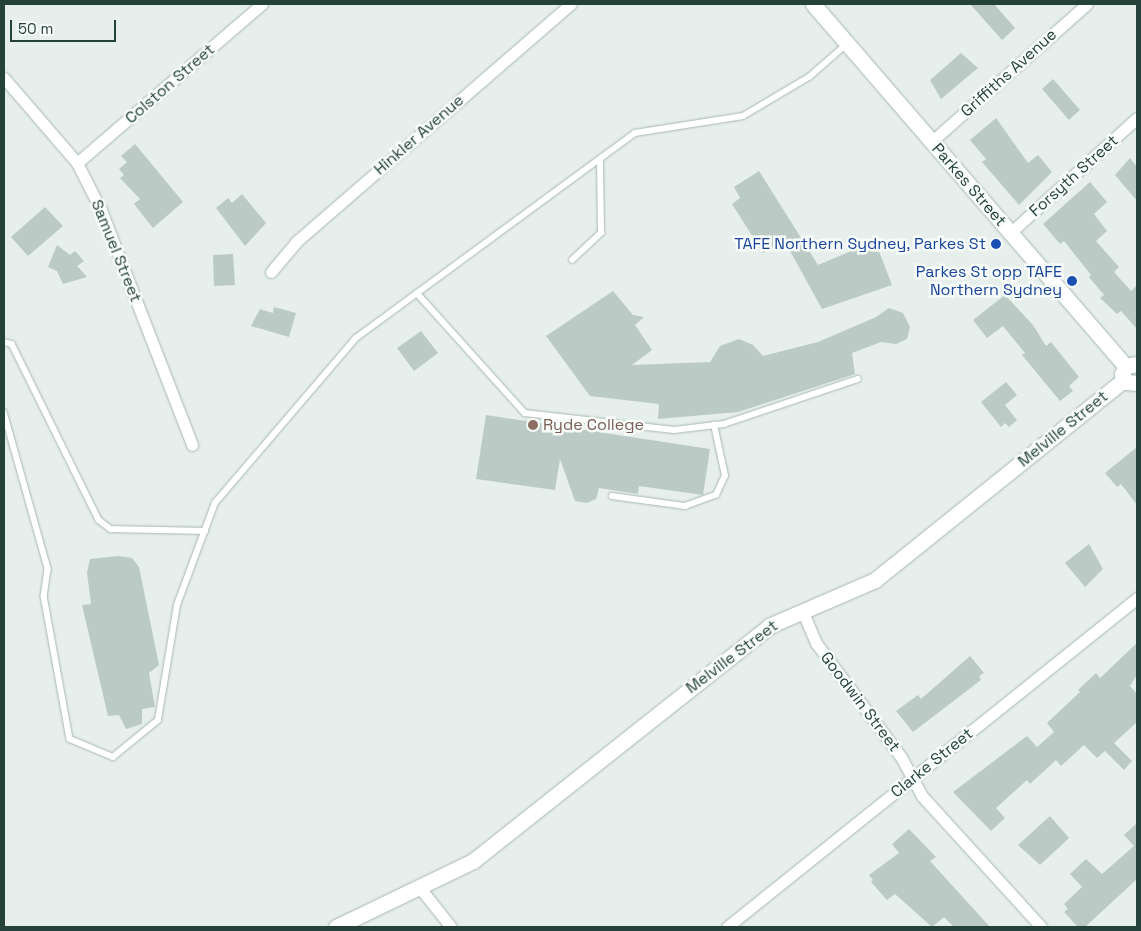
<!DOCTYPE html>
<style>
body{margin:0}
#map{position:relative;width:1141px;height:931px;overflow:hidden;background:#e6efeb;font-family:"Space Grotesk",sans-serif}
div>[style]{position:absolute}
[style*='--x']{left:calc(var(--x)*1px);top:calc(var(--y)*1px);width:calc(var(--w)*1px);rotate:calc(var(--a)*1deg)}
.building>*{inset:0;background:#bbcac4}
.roads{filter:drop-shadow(0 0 1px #a8b8b2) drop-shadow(0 0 1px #a8b8b2)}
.lane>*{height:5.5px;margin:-2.75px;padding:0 2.75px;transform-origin:2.75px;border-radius:2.75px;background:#fff}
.street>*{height:11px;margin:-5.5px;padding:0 5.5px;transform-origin:5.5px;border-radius:5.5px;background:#fff}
.secondary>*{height:15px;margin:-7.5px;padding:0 7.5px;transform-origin:7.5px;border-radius:7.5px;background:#fff}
.dots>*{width:14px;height:14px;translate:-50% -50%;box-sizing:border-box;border:2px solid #f7fbf9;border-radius:50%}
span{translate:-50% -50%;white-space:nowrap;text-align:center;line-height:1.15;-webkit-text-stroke:5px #f7fbf9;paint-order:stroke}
.street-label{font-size:16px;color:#24423a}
.transit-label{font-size:16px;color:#164399}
.right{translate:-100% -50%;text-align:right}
.education-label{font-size:16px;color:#785e54}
.left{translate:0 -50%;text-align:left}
.frame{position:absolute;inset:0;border:5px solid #24423a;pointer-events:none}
.scale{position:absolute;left:10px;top:20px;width:106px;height:22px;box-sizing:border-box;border:2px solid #24423a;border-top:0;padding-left:6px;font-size:15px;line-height:18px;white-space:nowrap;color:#24423a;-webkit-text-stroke:4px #f7fbf9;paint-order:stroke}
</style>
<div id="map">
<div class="building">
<i style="clip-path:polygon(970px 4px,994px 4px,1015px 28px,1002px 40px)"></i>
<i style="clip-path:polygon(961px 53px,978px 68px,941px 99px,930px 80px)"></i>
<i style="clip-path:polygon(1053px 79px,1080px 110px,1069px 120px,1042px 89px)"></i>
<i style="clip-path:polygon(996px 118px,1028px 163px,1038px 155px,1052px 172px,1019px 205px,982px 162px,986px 159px,970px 140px)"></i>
<i style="clip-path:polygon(135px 144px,183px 202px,153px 228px,134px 204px,140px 199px,120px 178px,124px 175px,119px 169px,127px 162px,121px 156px)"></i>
<i style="clip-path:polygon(1130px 158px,1137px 167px,1137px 201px,1115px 175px)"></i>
<i style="clip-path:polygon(759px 171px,818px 265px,875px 241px,892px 285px,822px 309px,784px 240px,763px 253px,732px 204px,740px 198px,734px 187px)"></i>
<i style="clip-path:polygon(1090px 182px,1107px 202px,1094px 214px,1107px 231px,1096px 241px,1119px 267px,1114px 272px,1131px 291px,1137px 285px,1137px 329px,1121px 311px,1117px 314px,1100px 298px,1104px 295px,1089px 277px,1091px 275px,1064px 241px,1060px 244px,1043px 224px)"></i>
<i style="clip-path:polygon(242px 194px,266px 223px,245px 246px,216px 208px,228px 198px,232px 203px)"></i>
<i style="clip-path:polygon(45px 207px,63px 226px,28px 256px,11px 237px)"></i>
<i style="clip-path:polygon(57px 245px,70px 255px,75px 251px,84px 261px,77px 266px,87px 277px,63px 284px,57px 271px,48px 267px)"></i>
<i style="clip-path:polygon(233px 254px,235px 285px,214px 286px,213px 255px)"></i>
<i style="clip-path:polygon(613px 291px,633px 315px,644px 317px,635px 325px,652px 350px,632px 365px,710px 362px,720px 346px,739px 339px,753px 345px,763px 356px,818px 342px,876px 317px,889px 308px,903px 313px,910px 327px,907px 339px,896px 344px,881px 342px,852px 353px,855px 374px,738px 412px,658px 419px,659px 404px,590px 396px,546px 336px)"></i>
<i style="clip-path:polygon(1005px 295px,1033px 325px,1046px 346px,1051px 342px,1079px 377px,1069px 386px,1073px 391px,1060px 401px,1022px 355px,1025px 353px,1003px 326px,987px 338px,973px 320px)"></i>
<i style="clip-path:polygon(274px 307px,296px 313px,289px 337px,251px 326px,260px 309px,273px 313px)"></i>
<i style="clip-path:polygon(421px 331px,438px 353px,414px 371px,397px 348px)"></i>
<i style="clip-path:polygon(1006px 382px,1017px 395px,1005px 405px,1017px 420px,1009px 427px,1005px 423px,1001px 427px,981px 402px)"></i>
<i style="clip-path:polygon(486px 415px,710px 449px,703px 495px,639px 486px,638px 494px,599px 488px,596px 499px,587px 503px,575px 501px,560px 459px,555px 490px,476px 479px)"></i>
<i style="clip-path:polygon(1137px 447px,1137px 505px,1121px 484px,1117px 487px,1105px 473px)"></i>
<i style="clip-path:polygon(1089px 544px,1103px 569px,1085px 587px,1065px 563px)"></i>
<i style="clip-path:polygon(118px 556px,132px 558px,139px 567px,159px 665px,149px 673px,155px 707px,142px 709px,142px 724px,126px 729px,119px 715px,108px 716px,82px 605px,91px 604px,87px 573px,90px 559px)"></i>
<i style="clip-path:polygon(1137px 643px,1137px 675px,1130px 686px,1137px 694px,1137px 722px,1114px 743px,1132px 761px,1124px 770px,1105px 751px,1097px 758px,1084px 745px,1061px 766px,1056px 760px,1030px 784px,1027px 780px,996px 808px,1005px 818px,991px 831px,953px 792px,1027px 736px,1037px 747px,1054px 732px,1047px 723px,1080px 692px,1078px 690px,1096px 673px,1100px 678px)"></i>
<i style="clip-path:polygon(970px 656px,984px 673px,979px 676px,981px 680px,913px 732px,896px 711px,918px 695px,921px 699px)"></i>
<i style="clip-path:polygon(1050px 816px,1069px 838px,1040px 865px,1018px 845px)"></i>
<i style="clip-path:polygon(1137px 823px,1137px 879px,1085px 927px,1078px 927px,1064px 912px,1068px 909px,1064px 904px,1082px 887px,1070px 874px,1086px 859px,1102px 874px,1134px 846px,1124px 835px)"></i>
<i style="clip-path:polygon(909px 829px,936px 857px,930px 861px,990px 927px,954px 927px,944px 917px,932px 927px,895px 894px,887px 900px,871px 882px,873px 880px,869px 875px,899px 853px,892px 844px)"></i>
</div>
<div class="roads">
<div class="lane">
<i style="--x:572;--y:260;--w:40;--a:-43"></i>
<i style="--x:601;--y:233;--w:73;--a:-90.8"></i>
<i style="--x:417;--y:293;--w:161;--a:48"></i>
<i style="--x:525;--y:413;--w:150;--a:6.5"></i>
<i style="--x:674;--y:430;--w:50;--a:-6.8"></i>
<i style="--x:724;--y:424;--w:141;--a:-18.6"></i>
<i style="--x:4;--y:342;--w:8;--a:14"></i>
<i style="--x:12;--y:344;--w:196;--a:63.7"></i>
<i style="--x:99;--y:520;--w:15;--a:37"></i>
<i style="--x:111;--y:529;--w:94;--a:1.2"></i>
<i style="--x:4;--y:412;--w:163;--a:74.3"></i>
<i style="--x:48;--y:569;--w:27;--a:98"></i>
<i style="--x:44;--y:596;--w:145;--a:79.7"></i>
<i style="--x:70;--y:739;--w:47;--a:22.7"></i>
<i style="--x:113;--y:757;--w:58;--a:-39.4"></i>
<i style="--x:158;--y:720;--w:117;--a:-80.6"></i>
<i style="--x:177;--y:605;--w:109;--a:-69.6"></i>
<i style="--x:215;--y:503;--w:217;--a:-49.5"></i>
<i style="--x:356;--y:338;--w:346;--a:-36.3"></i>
<i style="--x:635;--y:133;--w:109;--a:-8.9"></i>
<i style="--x:743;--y:116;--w:77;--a:-30.6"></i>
<i style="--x:809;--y:77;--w:50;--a:-41"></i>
<i style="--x:612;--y:496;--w:74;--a:7.8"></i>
<i style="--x:685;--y:506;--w:33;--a:-20"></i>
<i style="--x:716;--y:495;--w:21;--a:-65"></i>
<i style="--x:725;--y:476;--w:52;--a:-102.2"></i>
</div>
<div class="street">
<i style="--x:4;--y:78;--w:112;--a:49.3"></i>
<i style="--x:77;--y:163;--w:53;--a:62.9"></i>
<i style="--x:101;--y:210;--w:252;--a:68.8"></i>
<i style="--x:931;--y:142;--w:208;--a:-41.5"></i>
<i style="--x:77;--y:163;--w:244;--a:-40.7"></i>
<i style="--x:1010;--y:233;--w:171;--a:-42.2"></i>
<i style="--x:271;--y:272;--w:40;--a:-50"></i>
<i style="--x:297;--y:241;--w:362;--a:-40.9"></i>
<i style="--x:802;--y:610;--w:36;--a:67"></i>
<i style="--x:816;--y:643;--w:142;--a:53.3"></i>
<i style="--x:901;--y:757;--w:44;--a:61.7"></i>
<i style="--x:922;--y:796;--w:177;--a:47.7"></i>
<i style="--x:420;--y:888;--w:50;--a:51.5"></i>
<i style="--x:727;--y:927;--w:526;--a:-38.74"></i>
</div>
<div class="secondary">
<i style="--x:813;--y:4;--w:479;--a:49.2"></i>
<i style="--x:1137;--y:364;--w:11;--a:170"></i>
<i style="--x:1126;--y:366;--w:9;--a:117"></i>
<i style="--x:1122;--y:374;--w:9;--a:63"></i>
<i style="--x:1126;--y:382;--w:11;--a:5"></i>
<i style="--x:336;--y:927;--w:152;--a:-25.7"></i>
<i style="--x:473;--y:861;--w:378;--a:-38.4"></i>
<i style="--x:769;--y:626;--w:116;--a:-23.5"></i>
<i style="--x:875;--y:580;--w:319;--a:-38.8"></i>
</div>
</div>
<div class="dots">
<i style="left:996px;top:244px;background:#1a4fb4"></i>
<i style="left:1072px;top:281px;background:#1a4fb4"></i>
<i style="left:533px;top:425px;background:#8d6e63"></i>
</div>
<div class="street-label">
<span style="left:1009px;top:73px;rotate:-42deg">Griffiths Avenue</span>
<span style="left:170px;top:84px;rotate:-41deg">Colston Street</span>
<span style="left:419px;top:135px;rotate:-41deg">Hinkler Avenue</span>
<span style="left:1074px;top:176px;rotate:-42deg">Forsyth Street</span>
<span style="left:969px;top:185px;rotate:49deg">Parkes Street</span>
<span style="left:116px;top:251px;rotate:68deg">Samuel Street</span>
<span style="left:1063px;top:429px;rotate:-39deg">Melville Street</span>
<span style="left:732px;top:657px;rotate:-37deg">Melville Street</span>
<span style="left:860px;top:702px;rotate:53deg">Goodwin Street</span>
<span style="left:932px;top:763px;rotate:-39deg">Clarke Street</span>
</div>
<div class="transit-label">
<span class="right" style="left:986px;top:244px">TAFE Northern Sydney, Parkes St</span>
<span class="right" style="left:1062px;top:281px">Parkes St opp TAFE<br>Northern Sydney</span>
</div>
<div class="education-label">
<span class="left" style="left:543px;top:425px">Ryde College</span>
</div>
<div class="frame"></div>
<div class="scale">50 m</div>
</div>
